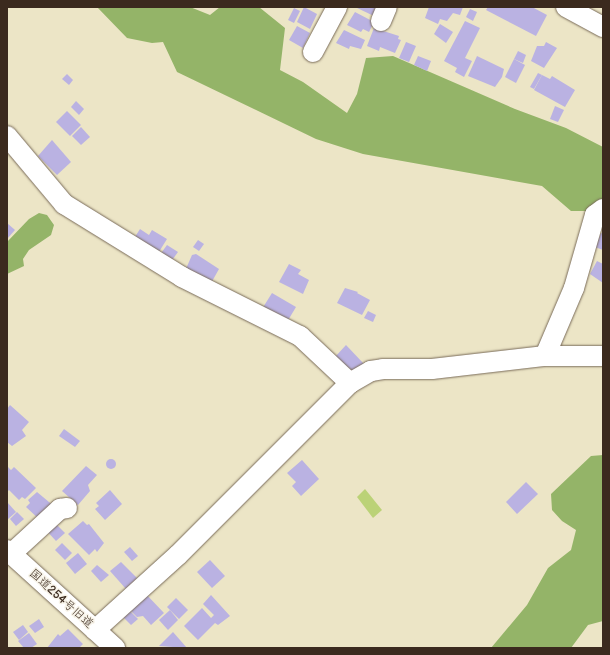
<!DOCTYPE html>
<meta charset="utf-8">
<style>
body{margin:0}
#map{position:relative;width:610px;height:655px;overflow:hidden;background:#ece5c6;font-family:"Balsamiq Sans","Klee One",sans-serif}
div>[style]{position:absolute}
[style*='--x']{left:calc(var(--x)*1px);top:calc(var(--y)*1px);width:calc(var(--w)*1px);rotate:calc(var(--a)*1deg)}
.green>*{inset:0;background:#bbd277}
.forest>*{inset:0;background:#94b468}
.building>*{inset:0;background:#bab2e2}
.round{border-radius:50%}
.roads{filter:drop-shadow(0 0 1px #796b59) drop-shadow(0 0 1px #796b59)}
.minor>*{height:20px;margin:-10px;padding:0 10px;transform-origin:10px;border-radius:10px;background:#fff}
span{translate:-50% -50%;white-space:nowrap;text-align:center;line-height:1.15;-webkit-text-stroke:3px #f7f3e8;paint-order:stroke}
.street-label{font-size:12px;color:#3b2a1e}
.frame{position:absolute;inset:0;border:8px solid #3b2a1e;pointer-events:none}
</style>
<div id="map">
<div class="green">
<i style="clip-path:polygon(365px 489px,382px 510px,373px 518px,357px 497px)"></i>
</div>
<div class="forest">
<i style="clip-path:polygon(97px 7px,190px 7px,210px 15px,220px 7px,259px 7px,285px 28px,280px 70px,303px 82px,347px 113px,357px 94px,366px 58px,393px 56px,515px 109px,566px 128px,603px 147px,603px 216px,588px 211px,571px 211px,542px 186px,363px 154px,316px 139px,177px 72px,163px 42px,152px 43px,127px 38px)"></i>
<i style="clip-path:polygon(39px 213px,47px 215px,54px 225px,51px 235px,29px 250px,23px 259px,24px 266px,7px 274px,7px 242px,29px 219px)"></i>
<i style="clip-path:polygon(603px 455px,603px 621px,588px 625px,571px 648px,491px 648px,527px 605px,548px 568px,571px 550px,576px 530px,562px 521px,552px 510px,551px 494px,591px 456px)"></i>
</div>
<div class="building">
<i style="clip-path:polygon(304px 7px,317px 14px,310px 29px,297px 22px)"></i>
<i style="clip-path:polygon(355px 7px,381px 7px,376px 17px)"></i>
<i style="clip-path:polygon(429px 7px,463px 7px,460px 15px,453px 13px,447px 21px,440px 19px,438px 24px,425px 18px)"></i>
<i style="clip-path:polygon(488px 7px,532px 7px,547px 15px,536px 36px,486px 10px)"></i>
<i style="clip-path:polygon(294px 8px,300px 11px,294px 23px,288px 20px)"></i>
<i style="clip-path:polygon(470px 9px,477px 12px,473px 21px,466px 17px)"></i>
<i style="clip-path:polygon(355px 12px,374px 22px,369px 32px,363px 29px,361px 32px,347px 25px)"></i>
<i style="clip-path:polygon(465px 21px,480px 28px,465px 58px,460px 55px,465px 58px,472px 61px,464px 77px,455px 72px,457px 68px,444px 61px)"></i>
<i style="clip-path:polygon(440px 24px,453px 32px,446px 43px,434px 34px)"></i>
<i style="clip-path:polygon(297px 26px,310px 33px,303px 48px,289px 40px)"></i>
<i style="clip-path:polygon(374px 28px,399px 36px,398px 39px,401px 40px,395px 53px,380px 47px,379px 51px,367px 46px)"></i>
<i style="clip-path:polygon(344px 30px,365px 40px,361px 49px,350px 46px,349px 49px,336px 43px)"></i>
<i style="clip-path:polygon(406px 42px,416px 46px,409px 62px,399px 58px)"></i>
<i style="clip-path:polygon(546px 42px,557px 48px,544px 68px,531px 61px,537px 46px,544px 46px)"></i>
<i style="clip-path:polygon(518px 51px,526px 55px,523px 63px,514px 59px)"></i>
<i style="clip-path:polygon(418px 56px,431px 61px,427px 71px,414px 65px)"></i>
<i style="clip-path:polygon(477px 56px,504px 69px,502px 77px,495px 87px,468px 76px)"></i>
<i style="clip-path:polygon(514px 59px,525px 65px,516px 83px,505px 77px)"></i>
<i style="clip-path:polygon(538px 73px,542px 75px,534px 89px,530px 87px)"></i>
<i style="clip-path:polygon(67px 74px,73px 80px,69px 85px,62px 79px)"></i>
<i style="clip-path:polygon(542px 75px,550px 79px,552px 76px,575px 90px,565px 107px,534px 90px)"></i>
<i style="clip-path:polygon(76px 101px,84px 109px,79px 115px,71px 107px)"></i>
<i style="clip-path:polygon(555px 106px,564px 110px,558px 122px,550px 119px)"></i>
<i style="clip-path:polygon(67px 111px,81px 125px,70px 136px,56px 122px)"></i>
<i style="clip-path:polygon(81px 127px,90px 137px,81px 145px,72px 136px)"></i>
<i style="clip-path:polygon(52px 140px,71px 162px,57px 175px,38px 156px)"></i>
<i style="clip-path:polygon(7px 223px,15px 230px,7px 239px)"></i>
<i style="clip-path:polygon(140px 229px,149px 235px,152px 230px,167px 239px,157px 255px,133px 240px)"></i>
<i style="clip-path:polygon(601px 233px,603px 234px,603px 250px,595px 247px)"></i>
<i style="clip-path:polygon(198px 240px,204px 244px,199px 251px,193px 247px)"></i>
<i style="clip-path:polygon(167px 245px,178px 252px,170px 263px,159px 256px)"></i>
<i style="clip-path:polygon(196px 254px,219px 269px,210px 285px,185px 271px,192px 255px)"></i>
<i style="clip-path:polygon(597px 261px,603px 264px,603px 283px,590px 274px)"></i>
<i style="clip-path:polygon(289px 264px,301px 270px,298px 274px,309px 280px,303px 294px,279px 282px)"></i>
<i style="clip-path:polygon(345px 288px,358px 292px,357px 293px,370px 300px,362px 315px,337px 303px)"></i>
<i style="clip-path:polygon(272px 293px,296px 307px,287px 322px,262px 309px)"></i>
<i style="clip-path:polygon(368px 311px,376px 315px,373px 322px,364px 318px)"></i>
<i style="clip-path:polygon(346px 345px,364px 364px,356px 374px,335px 357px)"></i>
<i style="clip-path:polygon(10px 405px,29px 422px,22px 430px,26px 436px,12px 446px,7px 442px,7px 409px)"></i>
<i style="clip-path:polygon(64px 429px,80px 441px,75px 447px,59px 436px)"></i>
<i class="round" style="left:106px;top:459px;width:10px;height:10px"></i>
<i style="clip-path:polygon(302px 460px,319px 479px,301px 496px,292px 486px,296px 482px,287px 473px)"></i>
<i style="clip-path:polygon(86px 466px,97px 475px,88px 485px,90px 491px,78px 505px,62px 491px)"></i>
<i style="clip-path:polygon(8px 467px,11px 470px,14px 467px,36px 488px,25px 499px,22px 497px,19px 500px,9px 490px,7px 492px)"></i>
<i style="clip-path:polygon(526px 482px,538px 494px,517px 514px,506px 502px)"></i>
<i style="clip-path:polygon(110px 490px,122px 504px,105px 520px,95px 509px,99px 506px,96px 503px)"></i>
<i style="clip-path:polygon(37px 492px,55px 507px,40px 520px,26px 507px,30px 503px,28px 500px)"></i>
<i style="clip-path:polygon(7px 502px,16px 512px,7px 520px)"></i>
<i style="clip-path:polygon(17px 512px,24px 519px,16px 526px,10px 519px)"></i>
<i style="clip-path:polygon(53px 521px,65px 533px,56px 541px,45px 529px)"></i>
<i style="clip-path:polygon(83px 521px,87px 525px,89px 524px,104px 543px,97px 552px,95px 549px,89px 555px,68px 534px)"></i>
<i style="clip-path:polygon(62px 543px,72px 553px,65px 560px,55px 550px)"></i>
<i style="clip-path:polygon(130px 547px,138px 556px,132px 561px,124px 552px)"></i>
<i style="clip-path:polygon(78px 553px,87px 564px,75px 574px,66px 563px)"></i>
<i style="clip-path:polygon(210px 560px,225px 576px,212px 588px,197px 572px)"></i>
<i style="clip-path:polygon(121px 562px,137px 578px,126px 589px,110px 571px)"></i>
<i style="clip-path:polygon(97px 565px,109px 575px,101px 582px,91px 571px)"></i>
<i style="clip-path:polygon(144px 592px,164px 613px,151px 625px,143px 616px,137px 617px,130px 610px)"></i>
<i style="clip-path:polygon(211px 595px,230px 616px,218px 625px,215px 623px,198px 640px,184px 626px,202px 608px,211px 618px,214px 615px,203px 604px)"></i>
<i style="clip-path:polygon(176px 598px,188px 610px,179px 619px,167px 607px)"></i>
<i style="clip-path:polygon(129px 610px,138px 619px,131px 625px,122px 616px)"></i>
<i style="clip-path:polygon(170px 610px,178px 620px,168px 630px,159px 620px)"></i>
<i style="clip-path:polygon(39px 619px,44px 627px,35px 633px,29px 626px)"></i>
<i style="clip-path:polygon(23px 625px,28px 632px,19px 640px,13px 632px)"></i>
<i style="clip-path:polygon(68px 629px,83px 644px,79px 648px,47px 648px,58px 634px,60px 636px)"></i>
<i style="clip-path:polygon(173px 632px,187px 648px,159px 646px)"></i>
<i style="clip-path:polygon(29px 633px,37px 644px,31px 648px,24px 648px,18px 641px)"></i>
</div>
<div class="roads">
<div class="minor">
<i style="--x:566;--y:7;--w:42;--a:28.4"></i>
<i style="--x:381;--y:21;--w:15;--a:-67"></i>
<i style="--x:313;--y:52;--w:51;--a:-61.9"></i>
<i style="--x:7;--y:136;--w:89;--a:50"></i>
<i style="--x:64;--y:204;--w:139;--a:31.7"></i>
<i style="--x:182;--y:277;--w:132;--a:26.6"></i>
<i style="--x:300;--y:336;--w:69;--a:43.2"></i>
<i style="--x:350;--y:383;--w:243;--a:135"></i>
<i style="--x:178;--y:555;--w:112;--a:137.9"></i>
<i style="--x:545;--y:356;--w:74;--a:-66.9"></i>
<i style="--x:574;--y:288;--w:76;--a:-74"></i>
<i style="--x:595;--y:215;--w:10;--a:-37"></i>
<i style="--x:350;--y:383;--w:24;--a:-30"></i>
<i style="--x:371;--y:371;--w:12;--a:-9"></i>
<i style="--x:383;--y:369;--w:49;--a:0"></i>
<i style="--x:432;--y:369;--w:114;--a:-6.6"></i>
<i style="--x:545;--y:356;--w:58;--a:0"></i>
<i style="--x:7;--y:550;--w:146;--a:42.2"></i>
<i style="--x:11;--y:554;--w:67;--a:-42.6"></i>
<i style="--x:60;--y:509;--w:7;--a:-8"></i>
</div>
</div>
<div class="street-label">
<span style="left:61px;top:599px;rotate:42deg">国道254号旧道</span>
</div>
<div class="frame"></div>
</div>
